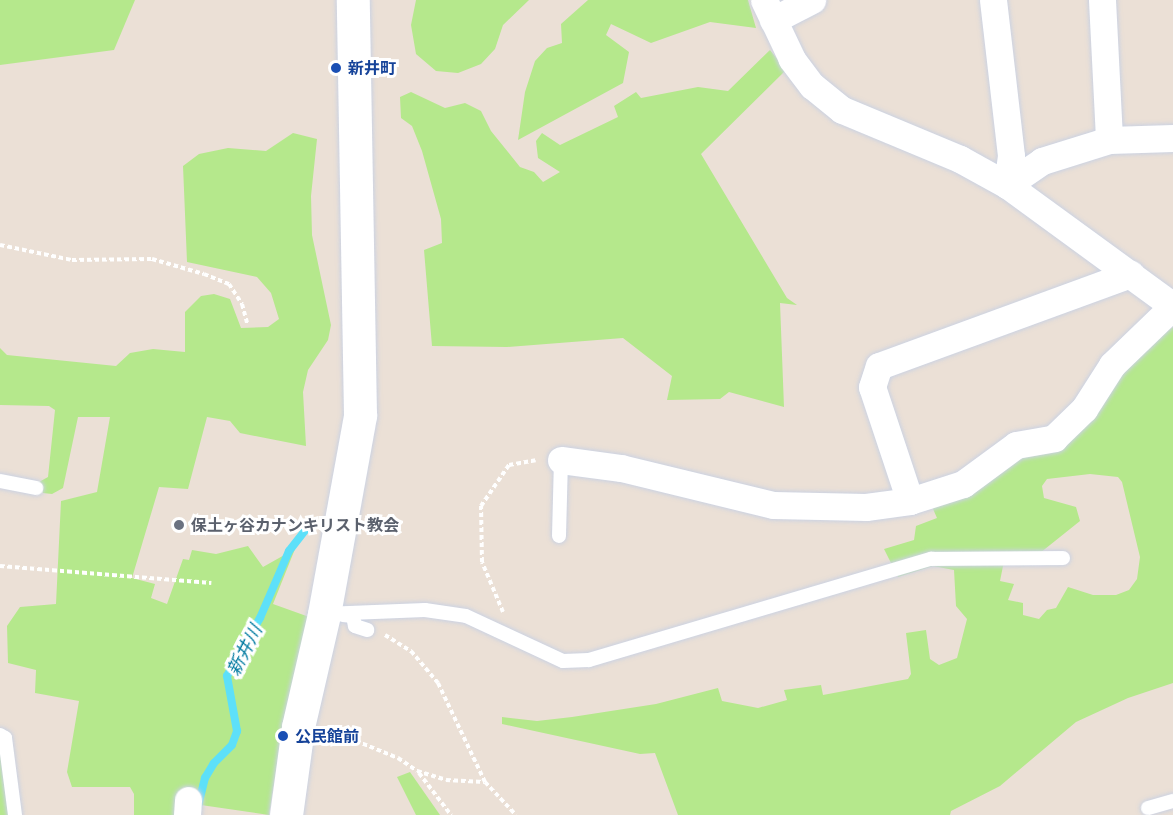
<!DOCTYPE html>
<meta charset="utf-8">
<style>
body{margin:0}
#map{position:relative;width:1173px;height:815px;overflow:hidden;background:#ebe0d6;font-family:Barlow,"Noto Sans JP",sans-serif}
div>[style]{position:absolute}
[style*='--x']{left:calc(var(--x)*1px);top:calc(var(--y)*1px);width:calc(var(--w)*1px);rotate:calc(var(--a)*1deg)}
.green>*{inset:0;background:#b5e88c}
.stream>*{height:8px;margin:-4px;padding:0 4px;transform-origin:4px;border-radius:4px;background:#5de0f9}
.path>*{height:4px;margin-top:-2px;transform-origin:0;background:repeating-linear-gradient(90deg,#fff 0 4.5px,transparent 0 7.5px)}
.roads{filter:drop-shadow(0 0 2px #cbd2e2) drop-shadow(0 0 2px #cbd2e2)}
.service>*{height:14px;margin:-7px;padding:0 7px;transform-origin:7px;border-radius:7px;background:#fff}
.minor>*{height:27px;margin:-13.5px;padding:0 13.5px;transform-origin:13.5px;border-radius:13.5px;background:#fff}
.tertiary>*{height:33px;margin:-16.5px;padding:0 16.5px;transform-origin:16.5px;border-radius:16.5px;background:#fff}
.dots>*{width:16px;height:16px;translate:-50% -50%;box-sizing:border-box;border:3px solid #fff;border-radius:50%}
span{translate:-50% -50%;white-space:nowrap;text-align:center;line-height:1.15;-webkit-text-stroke:6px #fff;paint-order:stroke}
.transit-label{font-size:16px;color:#164399;font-weight:700}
.left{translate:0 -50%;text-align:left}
.worship-label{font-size:16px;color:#5b616d;font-weight:700}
.water-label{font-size:18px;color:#017aa0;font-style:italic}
</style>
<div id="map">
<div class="green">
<i style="clip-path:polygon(0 0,135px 0,114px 50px,0 65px)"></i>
<i style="clip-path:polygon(416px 0,529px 0,503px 25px,495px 49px,481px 64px,458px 73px,436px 71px,416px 54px,411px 25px)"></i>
<i style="clip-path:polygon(588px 0,748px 0,756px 28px,710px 22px,651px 43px,611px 24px,606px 35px,629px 52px,623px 83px,518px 140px,525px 92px,535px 61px,547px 48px,562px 43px,561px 24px)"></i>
<i style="clip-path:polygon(770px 50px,786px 70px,701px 154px,787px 298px,797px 305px,780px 303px,784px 407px,729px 392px,720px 399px,667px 400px,672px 376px,623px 338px,507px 347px,432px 346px,424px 250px,442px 243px,441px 219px,422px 151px,412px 126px,401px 118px,400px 97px,411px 92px,445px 108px,465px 103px,481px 111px,491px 131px,520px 167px,534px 172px,543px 182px,560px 172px,538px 158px,536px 141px,542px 133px,560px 145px,618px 117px,614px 106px,636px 92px,641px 98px,698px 87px,728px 91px)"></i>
<i style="clip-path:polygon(293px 133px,317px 139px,311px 196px,312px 235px,331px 325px,328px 340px,308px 370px,303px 392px,306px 446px,240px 433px,230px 421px,207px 417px,188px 489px,159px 487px,132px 578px,155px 584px,151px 598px,167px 604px,183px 559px,189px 560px,192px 550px,216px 554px,248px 546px,263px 567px,295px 549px,273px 604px,312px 618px,285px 714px,269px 815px,201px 805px,203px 795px,187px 795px,185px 815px,134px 815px,134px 794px,130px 787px,72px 787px,67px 772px,79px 701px,35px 693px,36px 670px,8px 663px,7px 626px,20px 607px,56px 604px,61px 501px,97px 492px,110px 417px,78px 417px,63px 488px,52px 494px,43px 493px,39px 482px,48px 477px,55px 410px,49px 406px,0 405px,0 348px,7px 355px,116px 366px,130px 353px,153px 349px,185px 352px,185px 312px,201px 296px,214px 294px,230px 299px,241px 328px,268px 327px,279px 319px,271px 293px,257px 277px,187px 262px,183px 166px,199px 154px,228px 148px,266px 151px)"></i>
<i style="clip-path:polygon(evenodd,1173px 327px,1173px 683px,1128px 698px,1076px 722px,1000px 786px,951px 811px,950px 815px,678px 815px,655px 753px,640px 754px,502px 724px,502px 717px,537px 721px,572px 717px,656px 704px,718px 688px,722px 701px,758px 708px,787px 700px,784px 690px,821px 685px,823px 695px,908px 679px,911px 674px,906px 633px,926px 630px,930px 659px,939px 665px,957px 658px,967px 619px,956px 606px,954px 570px,933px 566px,898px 577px,884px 549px,914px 540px,916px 526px,937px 518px,930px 502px,1017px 451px,1056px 442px,1115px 367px,1173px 327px,1090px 474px,1118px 477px,1122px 482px,1140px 557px,1137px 579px,1129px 590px,1116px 595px,1093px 595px,1068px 587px,1056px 608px,1047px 610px,1039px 619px,1023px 615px,1023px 603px,1008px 600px,1014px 584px,1000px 581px,1005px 556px,1040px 553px,1080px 521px,1076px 507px,1044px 498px,1042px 486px,1047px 479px,1090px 474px)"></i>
<i style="clip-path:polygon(0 742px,13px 815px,0 815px)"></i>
<i style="clip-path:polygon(410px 772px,440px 815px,416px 815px,397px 777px)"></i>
</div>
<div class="stream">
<i style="--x:198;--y:806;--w:29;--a:-76"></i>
<i style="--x:205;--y:778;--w:17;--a:-59"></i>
<i style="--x:214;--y:763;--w:25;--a:-45"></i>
<i style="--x:232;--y:745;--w:15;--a:-70"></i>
<i style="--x:237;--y:731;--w:56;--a:-100.3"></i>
<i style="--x:227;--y:676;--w:67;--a:-60.4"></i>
<i style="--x:260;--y:618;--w:73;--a:-66.6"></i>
<i style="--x:289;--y:551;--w:37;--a:-52"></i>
</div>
<div class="path">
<i style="--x:0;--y:245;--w:74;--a:11.8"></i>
<i style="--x:72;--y:260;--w:80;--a:-0.7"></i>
<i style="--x:152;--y:259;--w:54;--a:16.1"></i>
<i style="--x:204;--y:274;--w:27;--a:22"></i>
<i style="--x:229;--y:284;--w:24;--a:57"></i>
<i style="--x:242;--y:304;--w:20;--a:75"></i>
<i style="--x:0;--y:566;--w:212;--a:4.6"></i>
<i style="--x:503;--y:612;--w:54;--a:-112.8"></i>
<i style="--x:482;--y:562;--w:56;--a:-91"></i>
<i style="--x:481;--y:506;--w:50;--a:-55.7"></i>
<i style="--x:509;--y:465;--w:27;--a:-10"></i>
<i style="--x:385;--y:635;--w:31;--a:32"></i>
<i style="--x:411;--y:651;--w:42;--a:49.8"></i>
<i style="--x:438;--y:683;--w:110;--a:64.6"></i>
<i style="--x:485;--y:782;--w:45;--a:46.8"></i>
<i style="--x:325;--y:733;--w:25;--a:12"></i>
<i style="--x:349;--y:738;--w:53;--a:22.2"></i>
<i style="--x:398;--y:758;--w:23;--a:34"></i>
<i style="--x:417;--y:771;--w:30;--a:17"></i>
<i style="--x:446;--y:780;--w:38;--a:3"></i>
<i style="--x:419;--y:773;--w:53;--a:52.7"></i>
</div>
<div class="roads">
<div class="service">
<i style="--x:0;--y:481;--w:37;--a:11"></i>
<i style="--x:559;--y:536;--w:76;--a:-88.5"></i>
<i style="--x:324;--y:614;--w:101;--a:-2.3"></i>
<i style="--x:425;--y:610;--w:41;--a:8.3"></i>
<i style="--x:466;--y:616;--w:107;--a:24.9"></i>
<i style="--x:563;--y:661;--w:26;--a:-2"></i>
<i style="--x:589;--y:660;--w:357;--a:-16.5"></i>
<i style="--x:931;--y:559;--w:132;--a:-0.4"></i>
<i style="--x:343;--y:615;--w:10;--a:6"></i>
<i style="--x:353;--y:616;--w:10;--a:79"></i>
<i style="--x:355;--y:626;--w:13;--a:18"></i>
<i style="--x:0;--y:735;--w:6;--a:31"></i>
<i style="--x:5;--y:738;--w:78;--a:82.6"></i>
<i style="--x:1148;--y:808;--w:26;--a:-16"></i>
</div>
<div class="minor">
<i style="--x:993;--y:0;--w:157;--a:83.4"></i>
<i style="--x:1011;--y:156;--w:29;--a:98"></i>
<i style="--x:1102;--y:0;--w:140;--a:87.1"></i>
<i style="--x:773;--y:20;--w:44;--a:-27.1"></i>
<i style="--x:1007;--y:185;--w:42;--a:-34.4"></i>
<i style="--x:1042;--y:161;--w:70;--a:-17.4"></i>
<i style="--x:1109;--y:140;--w:64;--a:-1.8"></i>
<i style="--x:561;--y:460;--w:61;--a:7.6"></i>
<i style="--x:621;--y:468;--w:156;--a:13.7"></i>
<i style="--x:773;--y:505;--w:93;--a:1.2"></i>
<i style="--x:866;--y:507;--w:44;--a:-7.8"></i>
<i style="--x:910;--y:501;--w:56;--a:-17.8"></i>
<i style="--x:963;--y:484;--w:66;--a:-36.3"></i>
<i style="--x:1016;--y:445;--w:39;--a:-10"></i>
<i style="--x:1054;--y:438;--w:42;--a:-44"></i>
<i style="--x:1084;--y:409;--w:52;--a:-57.5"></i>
<i style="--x:1112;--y:365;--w:85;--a:-44"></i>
<i style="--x:1173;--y:306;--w:205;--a:-143.9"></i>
<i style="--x:1007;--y:185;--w:54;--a:-151"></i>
<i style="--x:960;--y:159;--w:128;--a:-157.4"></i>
<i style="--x:842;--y:110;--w:38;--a:-141"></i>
<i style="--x:812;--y:86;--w:34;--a:-127"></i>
<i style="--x:792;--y:59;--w:65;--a:-115.4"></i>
<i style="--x:910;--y:501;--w:120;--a:-108.4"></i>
<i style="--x:872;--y:387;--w:22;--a:-72"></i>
<i style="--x:879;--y:366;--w:268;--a:-20.1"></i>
<i style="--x:187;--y:815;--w:15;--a:-86"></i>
</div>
<div class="tertiary">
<i style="--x:286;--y:815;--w:89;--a:-82.2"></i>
<i style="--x:298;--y:727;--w:116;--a:-77"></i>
<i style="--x:324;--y:614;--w:202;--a:-79.7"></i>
<i style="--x:360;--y:415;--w:415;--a:-91"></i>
</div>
</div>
<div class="dots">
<i style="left:336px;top:68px;background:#1a4fb4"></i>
<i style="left:179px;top:525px;background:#6b7280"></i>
<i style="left:283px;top:736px;background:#1a4fb4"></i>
</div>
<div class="transit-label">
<span class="left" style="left:348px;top:68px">新井町</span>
<span class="left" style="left:295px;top:736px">公民館前</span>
</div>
<div class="worship-label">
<span class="left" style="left:191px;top:525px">保土ヶ谷カナンキリスト教会</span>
</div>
<div class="water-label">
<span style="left:244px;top:650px;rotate:-63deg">新井川</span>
</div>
</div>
